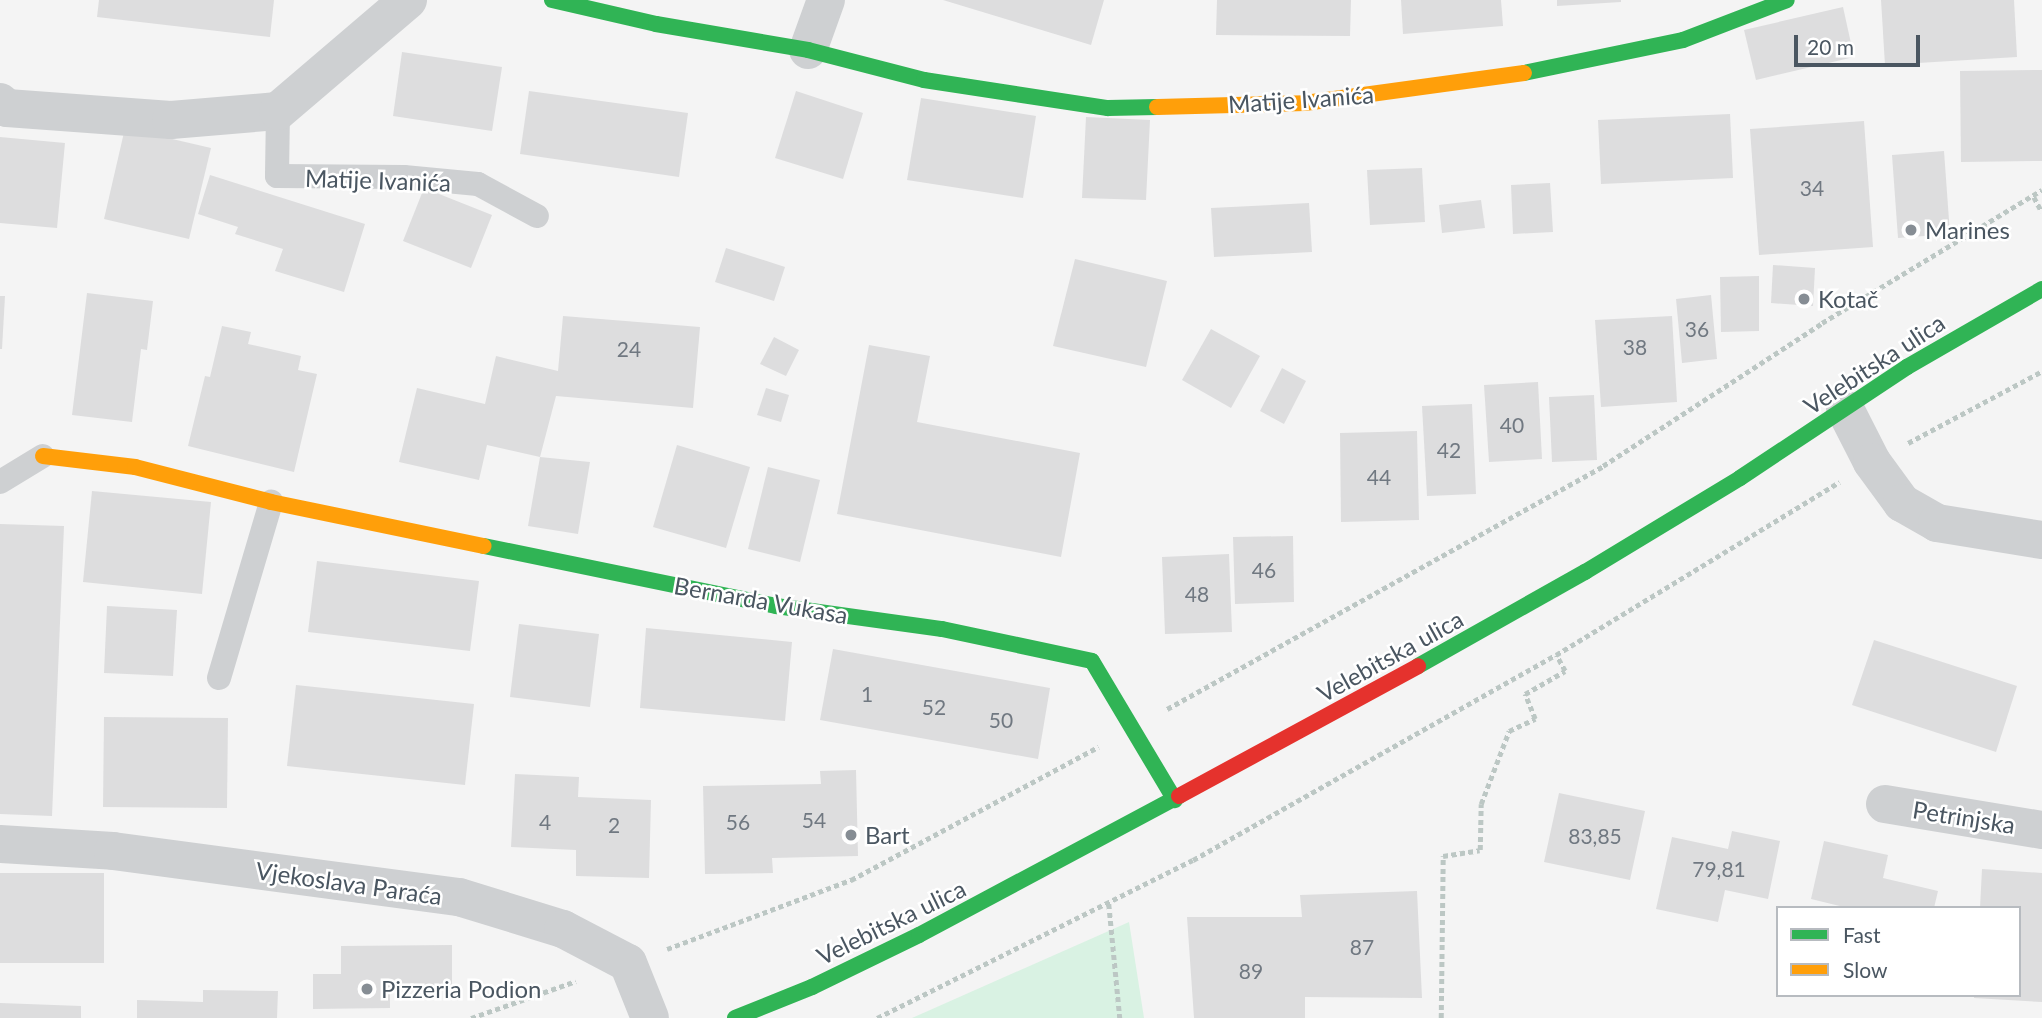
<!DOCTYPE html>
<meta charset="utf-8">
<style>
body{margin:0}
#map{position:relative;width:2042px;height:1018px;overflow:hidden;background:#f4f4f4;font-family:Lato,sans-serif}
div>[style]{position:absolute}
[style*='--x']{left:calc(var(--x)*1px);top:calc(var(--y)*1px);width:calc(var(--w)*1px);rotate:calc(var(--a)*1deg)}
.green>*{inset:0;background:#d9f2e3}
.building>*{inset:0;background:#ddddde}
.path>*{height:4.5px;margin-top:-2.25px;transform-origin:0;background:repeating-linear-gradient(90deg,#bcc7c4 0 5px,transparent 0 8.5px)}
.lane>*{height:24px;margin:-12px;padding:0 12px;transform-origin:12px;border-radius:12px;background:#ced0d2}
.street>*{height:38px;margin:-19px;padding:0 19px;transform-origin:19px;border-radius:19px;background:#ced0d2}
.fast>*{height:16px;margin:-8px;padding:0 8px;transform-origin:8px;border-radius:8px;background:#30b455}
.slow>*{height:16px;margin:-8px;padding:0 8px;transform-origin:8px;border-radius:8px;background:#ff9f0a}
.jam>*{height:16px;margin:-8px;padding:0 8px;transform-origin:8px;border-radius:8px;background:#e5322d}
.dots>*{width:19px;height:19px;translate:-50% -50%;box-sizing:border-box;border:4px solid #fff;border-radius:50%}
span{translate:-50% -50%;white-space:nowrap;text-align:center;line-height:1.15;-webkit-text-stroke:5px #fff;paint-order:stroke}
.number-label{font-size:21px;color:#707881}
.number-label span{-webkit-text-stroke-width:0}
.street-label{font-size:24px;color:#4a5661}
.poi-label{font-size:24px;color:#4a5661}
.left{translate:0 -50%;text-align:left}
.legend{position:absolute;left:1776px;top:906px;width:245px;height:91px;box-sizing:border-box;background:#fff;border:2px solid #b7bbc0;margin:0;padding:9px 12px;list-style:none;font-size:21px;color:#4a5661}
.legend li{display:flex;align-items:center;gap:14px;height:35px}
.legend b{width:35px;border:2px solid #b7bbc0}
.scale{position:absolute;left:1794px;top:35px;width:126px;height:32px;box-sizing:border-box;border:4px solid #4a5661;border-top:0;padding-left:9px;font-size:21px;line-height:24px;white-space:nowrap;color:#4a5661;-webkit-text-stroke:5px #fff;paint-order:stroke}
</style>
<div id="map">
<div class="green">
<i style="clip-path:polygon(1129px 922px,1144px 1018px,912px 1018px)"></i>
</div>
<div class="building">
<i style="clip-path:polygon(99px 0,274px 0,270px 37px,97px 17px)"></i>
<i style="clip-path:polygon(943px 0,1104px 0,1091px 45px)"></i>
<i style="clip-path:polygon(1217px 0,1351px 0,1350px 36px,1216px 35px)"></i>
<i style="clip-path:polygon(1401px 0,1501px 0,1503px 26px,1403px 34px)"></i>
<i style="clip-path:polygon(1557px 0,1621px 0,1621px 2px,1557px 6px)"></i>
<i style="clip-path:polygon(1881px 0,2014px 0,2017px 57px,1885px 65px)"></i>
<i style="clip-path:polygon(1843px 7px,1854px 57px,1756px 80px,1744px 30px)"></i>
<i style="clip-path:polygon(402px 52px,502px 67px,492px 131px,393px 116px)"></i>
<i style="clip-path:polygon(2042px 70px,2042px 161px,1961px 162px,1960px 71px)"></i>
<i style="clip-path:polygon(529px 91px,688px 113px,679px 177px,520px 154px)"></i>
<i style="clip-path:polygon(796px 91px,863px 113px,843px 179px,775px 158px)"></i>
<i style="clip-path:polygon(921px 98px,1036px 116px,1023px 198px,907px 180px)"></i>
<i style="clip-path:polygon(1730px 114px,1733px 178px,1601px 184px,1598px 120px)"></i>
<i style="clip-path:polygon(1086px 117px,1150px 120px,1146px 200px,1082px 198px)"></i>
<i style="clip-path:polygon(1864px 121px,1873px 247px,1759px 255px,1750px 129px)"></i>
<i style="clip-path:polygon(125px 128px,211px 148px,189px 239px,104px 219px)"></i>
<i style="clip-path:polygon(0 137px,65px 143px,57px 228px,0 223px)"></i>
<i style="clip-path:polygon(1944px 151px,1950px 234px,1898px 238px,1892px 155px)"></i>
<i style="clip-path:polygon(1422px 168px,1425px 222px,1370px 225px,1367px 170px)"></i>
<i style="clip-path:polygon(210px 175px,365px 224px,344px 292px,275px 271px,283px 249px,235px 234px,238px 227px,198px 214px)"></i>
<i style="clip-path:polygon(1550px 183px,1553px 232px,1513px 234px,1511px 185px)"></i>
<i style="clip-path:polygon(424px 188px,492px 215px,471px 268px,403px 241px)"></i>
<i style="clip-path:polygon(1481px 200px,1485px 228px,1442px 233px,1439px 205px)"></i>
<i style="clip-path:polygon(1309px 203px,1312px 252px,1214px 257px,1211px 208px)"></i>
<i style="clip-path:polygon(726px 248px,785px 267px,774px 301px,715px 282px)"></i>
<i style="clip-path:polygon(1075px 259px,1167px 281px,1146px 367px,1053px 346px)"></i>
<i style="clip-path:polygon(1773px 265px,1815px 268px,1813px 306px,1771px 303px)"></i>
<i style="clip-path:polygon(1759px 276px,1759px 331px,1721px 332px,1720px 277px)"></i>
<i style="clip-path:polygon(87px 293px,153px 301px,147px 350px,141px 349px,132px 422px,72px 415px)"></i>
<i style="clip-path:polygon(1711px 295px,1717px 359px,1682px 363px,1676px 299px)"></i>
<i style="clip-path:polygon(0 296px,5px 296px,2px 349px,0 349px)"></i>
<i style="clip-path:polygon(563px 316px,700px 327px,693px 408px,556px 396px,540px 457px,487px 445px,479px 480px,399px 462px,417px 388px,485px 404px,496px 356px,558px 371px)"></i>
<i style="clip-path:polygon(1672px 316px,1677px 402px,1601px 407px,1595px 320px)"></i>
<i style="clip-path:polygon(222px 326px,251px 332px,248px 344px,301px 356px,298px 370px,317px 374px,294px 472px,188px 446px,205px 376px,210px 377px)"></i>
<i style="clip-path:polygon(1211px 329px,1260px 356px,1231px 408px,1182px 380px)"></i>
<i style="clip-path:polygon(774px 337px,799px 350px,786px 376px,760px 364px)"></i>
<i style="clip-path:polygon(869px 345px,930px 356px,917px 422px,1080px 453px,1061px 557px,837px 514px)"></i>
<i style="clip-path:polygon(1282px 368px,1306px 381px,1284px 424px,1260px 411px)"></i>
<i style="clip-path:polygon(1538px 382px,1542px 459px,1489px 462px,1484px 385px)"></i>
<i style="clip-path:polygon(766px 388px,789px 395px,781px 422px,757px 415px)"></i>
<i style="clip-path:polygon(1594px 395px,1597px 460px,1552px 462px,1549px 397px)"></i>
<i style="clip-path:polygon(1472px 404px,1476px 494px,1427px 496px,1422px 406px)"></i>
<i style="clip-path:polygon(1417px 431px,1419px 520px,1341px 522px,1340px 433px)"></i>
<i style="clip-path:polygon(677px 445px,750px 467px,726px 548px,653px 527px)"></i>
<i style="clip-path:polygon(540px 457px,590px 462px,578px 534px,528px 526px)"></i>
<i style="clip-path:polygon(768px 467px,820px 480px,800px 562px,748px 549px)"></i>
<i style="clip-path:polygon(92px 491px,211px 502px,202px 594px,83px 582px)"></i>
<i style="clip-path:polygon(0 524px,64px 526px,52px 816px,0 814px)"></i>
<i style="clip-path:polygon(1293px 536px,1294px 602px,1235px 604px,1233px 537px)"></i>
<i style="clip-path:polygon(1229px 554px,1232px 632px,1165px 634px,1162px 557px)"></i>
<i style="clip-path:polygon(317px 561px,479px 581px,470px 651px,308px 632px)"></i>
<i style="clip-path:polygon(107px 606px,177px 610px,173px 676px,104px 673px)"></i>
<i style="clip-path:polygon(519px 624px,599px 634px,590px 707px,510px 697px)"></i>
<i style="clip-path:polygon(646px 628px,792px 642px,785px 721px,640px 708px)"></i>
<i style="clip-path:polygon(1874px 640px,2017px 686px,1996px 752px,1852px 705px)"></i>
<i style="clip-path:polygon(833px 649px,1050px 688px,1038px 759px,820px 720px)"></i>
<i style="clip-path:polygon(296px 685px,474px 704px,465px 785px,287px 766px)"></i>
<i style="clip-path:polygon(104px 717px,228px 718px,227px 808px,103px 807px)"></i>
<i style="clip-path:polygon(856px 770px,858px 856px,772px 858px,773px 873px,705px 874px,703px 786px,821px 784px,820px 771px)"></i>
<i style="clip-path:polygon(515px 774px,579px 777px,578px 797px,651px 800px,649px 878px,576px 876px,576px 850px,511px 847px)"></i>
<i style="clip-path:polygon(1559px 793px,1645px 811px,1630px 880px,1544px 862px)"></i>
<i style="clip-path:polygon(1732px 831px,1780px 841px,1768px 899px,1725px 890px,1718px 922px,1656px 909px,1672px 837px,1728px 849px)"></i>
<i style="clip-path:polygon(1824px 841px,1888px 855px,1883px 878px,1938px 891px,1934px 908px,1848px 908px,1811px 899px)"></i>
<i style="clip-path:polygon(1982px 869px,2042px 873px,2042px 1002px,1974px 998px,1974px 995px,2019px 995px,2019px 908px,1980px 908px)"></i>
<i style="clip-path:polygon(0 873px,104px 873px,104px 963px,0 963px)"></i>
<i style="clip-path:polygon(1417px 891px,1422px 998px,1305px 997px,1305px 1018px,1194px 1018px,1187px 917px,1302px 917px,1300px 895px)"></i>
<i style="clip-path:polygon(452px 945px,452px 988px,390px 988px,390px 1008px,313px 1009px,313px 974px,341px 974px,341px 946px)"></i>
<i style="clip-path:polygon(203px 990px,278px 991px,277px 1018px,137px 1018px,137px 1000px,203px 1002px)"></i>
<i style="clip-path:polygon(0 1003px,81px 1006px,81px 1018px,0 1018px)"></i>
</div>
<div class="path">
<i style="--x:2034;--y:197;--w:17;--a:62"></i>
<i style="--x:1908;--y:443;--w:152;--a:-28.2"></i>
<i style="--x:1167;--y:709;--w:499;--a:-29.1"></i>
<i style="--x:1603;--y:466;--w:262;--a:-33.1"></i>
<i style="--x:1822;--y:323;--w:257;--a:-31.2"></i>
<i style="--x:1109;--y:904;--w:115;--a:84.5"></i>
<i style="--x:667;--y:949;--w:197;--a:-20.6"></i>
<i style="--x:851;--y:880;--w:281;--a:-28.3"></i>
<i style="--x:471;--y:1018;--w:111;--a:-19.4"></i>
<i style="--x:877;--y:1018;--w:353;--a:-26.6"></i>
<i style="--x:1193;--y:860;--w:417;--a:-29.5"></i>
<i style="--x:1556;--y:655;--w:332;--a:-31.4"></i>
<i style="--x:1441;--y:1018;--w:162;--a:-89.3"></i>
<i style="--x:1443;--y:856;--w:37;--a:-9"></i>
<i style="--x:1480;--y:850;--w:46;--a:-88.8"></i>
<i style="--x:1481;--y:804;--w:78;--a:-69"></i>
<i style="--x:1509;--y:731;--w:29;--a:-25"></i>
<i style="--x:1535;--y:719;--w:27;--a:-112"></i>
<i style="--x:1525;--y:694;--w:46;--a:-29.9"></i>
<i style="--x:1565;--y:671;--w:18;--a:-119"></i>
</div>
<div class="lane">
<i style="--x:278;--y:111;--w:65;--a:90.9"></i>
<i style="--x:277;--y:176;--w:127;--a:0.5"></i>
<i style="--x:404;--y:177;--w:74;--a:5.4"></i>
<i style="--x:478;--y:184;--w:67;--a:28.5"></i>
<i style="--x:0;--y:482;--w:50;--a:-31.2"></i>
<i style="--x:219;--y:678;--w:184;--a:-73.5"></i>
</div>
<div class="street">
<i style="--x:808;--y:50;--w:53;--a:-70.2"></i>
<i style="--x:0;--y:102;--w:9;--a:41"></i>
<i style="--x:7;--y:108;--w:164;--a:4.2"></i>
<i style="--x:171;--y:120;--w:107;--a:-4.8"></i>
<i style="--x:278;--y:111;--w:171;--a:-40.5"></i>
<i style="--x:1845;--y:409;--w:59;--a:63"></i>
<i style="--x:1872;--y:462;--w:51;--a:53.8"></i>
<i style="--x:1902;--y:503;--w:40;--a:29.7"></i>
<i style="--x:1937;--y:523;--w:106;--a:9.2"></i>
<i style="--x:1885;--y:804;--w:159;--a:9.4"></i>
<i style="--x:0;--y:844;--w:113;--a:3.5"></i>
<i style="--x:113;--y:851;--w:349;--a:7.6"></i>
<i style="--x:459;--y:897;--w:109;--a:17.1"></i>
<i style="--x:563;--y:929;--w:73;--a:27.6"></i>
<i style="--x:628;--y:963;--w:59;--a:68.2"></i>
</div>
<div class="fast">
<i style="--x:552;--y:0;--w:107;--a:13"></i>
<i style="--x:656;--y:24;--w:154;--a:9.7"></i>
<i style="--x:808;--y:50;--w:120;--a:14.5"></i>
<i style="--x:924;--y:80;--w:186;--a:8.7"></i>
<i style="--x:1108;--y:108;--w:49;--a:-1.2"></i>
<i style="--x:1524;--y:73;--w:162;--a:-11.7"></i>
<i style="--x:1683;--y:40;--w:111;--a:-21"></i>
<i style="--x:484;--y:546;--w:298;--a:11.6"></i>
<i style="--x:776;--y:606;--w:168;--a:7.9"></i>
<i style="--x:942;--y:629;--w:153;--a:12"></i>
<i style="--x:1092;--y:661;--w:162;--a:59.2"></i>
<i style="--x:1418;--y:666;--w:192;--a:-29.4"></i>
<i style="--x:1585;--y:572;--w:181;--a:-31.2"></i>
<i style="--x:1740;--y:478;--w:201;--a:-33.6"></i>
<i style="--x:1907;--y:367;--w:156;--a:-30"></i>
<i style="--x:735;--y:1018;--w:83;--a:-21.9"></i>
<i style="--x:812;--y:987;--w:119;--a:-25.9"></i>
<i style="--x:919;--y:935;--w:295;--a:-28.1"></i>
</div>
<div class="slow">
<i style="--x:1157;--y:107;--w:148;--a:-1.5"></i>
<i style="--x:1305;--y:103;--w:221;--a:-7.8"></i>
<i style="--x:43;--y:456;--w:93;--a:6.8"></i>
<i style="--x:135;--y:467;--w:140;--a:14.4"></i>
<i style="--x:271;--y:502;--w:217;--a:11.7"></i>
</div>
<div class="jam">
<i style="--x:1179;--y:796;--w:272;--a:-28.5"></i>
</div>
<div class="dots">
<i style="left:1911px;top:230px;background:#868d94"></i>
<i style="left:1804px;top:299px;background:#868d94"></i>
<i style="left:851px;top:835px;background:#868d94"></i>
<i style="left:367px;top:989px;background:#868d94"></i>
</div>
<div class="number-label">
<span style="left:1812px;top:188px">34</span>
<span style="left:1697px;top:329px">36</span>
<span style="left:1635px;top:347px">38</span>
<span style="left:629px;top:349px">24</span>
<span style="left:1512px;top:425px">40</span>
<span style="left:1449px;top:450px">42</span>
<span style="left:1379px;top:477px">44</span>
<span style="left:1264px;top:570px">46</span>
<span style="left:1197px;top:594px">48</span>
<span style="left:867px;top:694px">1</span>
<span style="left:934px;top:707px">52</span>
<span style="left:1001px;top:720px">50</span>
<span style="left:814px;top:820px">54</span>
<span style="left:545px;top:822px">4</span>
<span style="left:738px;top:822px">56</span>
<span style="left:614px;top:825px">2</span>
<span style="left:1595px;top:836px">83,85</span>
<span style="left:1719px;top:869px">79,81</span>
<span style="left:1362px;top:947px">87</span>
<span style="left:1251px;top:971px">89</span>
</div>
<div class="street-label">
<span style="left:1301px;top:99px;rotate:-4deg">Matije Ivanića</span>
<span style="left:378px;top:180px;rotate:2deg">Matije Ivanića</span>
<span style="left:1874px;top:364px;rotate:-33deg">Velebitska ulica</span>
<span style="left:761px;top:600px;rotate:10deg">Bernarda Vukasa</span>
<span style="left:1390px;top:656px;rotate:-29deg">Velebitska ulica</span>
<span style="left:1964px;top:817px;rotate:9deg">Petrinjska</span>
<span style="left:349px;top:883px;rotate:8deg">Vjekoslava Paraća</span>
<span style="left:891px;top:922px;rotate:-26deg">Velebitska ulica</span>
</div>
<div class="poi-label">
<span class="left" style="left:1925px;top:230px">Marines</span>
<span class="left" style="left:1818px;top:299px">Kotač</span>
<span class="left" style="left:865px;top:835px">Bart</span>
<span class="left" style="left:381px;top:989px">Pizzeria Podion</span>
</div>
<ul class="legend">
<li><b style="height:9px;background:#30b455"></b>Fast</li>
<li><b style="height:9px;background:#ff9f0a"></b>Slow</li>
</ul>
<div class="scale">20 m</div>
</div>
